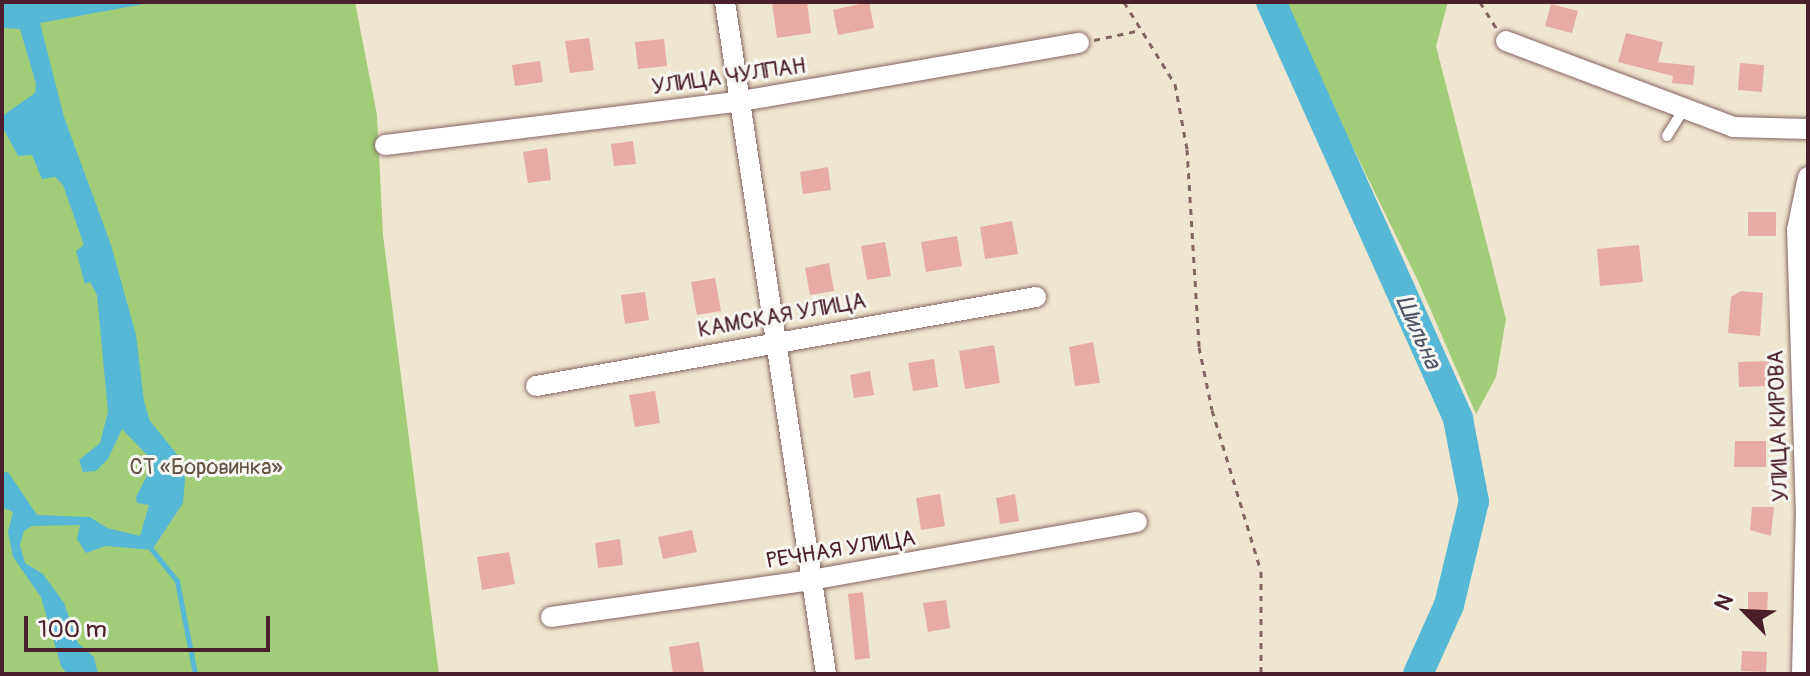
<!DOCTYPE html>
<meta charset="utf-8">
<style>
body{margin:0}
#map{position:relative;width:1810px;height:676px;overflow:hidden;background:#efe6cf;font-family:Pangolin,sans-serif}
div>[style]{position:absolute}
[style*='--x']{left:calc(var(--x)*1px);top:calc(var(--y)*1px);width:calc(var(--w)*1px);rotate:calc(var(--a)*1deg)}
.green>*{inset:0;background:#a1cc78}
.water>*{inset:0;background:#57b8d6}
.stream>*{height:5px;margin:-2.5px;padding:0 2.5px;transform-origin:2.5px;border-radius:2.5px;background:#57b8d6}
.river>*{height:30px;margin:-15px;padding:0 15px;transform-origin:15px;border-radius:15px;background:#57b8d6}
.building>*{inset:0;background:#e6aca3}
.path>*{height:3px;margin-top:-1.5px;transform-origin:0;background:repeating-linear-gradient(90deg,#846564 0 6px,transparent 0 12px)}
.roads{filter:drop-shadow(0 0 2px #846564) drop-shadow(0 0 2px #846564)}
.lane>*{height:10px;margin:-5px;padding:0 5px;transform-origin:5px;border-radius:5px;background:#fff}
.street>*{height:20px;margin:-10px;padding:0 10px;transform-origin:10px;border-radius:10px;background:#fff}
span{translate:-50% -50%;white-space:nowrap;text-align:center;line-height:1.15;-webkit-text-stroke:6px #f6f6f2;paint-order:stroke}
.street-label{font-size:22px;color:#4a1f2b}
.park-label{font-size:22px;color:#645342}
.water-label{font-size:24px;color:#4f5567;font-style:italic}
.frame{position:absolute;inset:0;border:4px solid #4a1f2b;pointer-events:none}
.north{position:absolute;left:1706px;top:572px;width:80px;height:80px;-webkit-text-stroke:6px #f6f6f2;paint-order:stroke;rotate:294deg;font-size:22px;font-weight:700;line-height:32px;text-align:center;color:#4a1f2b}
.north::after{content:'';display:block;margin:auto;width:28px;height:36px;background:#4a1f2b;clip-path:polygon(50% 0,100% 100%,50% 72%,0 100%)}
.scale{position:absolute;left:24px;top:616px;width:246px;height:36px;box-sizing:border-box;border:4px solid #4a1f2b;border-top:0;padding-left:10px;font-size:24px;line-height:28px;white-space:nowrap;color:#4a1f2b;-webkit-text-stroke:6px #f6f6f2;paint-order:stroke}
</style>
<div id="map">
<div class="green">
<i style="clip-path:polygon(2px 2px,355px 2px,377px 115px,383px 235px,439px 674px,2px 674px)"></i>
<i style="clip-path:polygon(1282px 2px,1448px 2px,1436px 46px,1506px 319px,1496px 377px,1476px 414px,1418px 281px)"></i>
</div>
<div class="water">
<i style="clip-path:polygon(2px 2px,155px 2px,40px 23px,64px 117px,111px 245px,136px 335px,144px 401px,150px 421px,180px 458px,185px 479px,183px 503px,152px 550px,106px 546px,86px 553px,77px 539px,80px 525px,32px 526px,24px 531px,20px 545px,25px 563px,43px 574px,64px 603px,78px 643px,94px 657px,98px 674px,67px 674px,61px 666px,41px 597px,13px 557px,8px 532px,13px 512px,2px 507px,2px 473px,8px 472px,37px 515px,90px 517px,107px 528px,140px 536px,149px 505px,137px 503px,136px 497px,154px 462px,122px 429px,108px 459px,96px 471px,83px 472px,79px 460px,100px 443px,108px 412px,97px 295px,90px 282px,85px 284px,76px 251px,84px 245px,63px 185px,55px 177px,42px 179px,32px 155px,18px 156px,2px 126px,2px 116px,35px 93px,36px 84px,20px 29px,2px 28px)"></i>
</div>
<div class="stream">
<i style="--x:152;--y:550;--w:40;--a:51"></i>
<i style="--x:177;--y:581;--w:95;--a:79"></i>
</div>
<div class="river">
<i style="--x:1271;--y:2;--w:457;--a:65.8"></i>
<i style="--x:1458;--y:419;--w:84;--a:79"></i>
<i style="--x:1474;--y:501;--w:107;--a:103.5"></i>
<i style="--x:1449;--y:605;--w:76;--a:114.2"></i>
</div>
<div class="building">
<i style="clip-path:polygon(772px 2px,807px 2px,811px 33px,777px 38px)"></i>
<i style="clip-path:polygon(869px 2px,874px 28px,838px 35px,833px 10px)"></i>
<i style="clip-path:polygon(1551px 4px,1578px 11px,1572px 33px,1545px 26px)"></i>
<i style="clip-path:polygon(1626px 33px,1663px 42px,1658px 62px,1695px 66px,1693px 85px,1672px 83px,1673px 76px,1618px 62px)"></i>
<i style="clip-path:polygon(589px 38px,594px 70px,570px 73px,565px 41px)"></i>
<i style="clip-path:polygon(664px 39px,667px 66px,638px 69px,635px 42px)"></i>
<i style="clip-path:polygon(540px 61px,543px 82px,515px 86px,512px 65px)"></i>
<i style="clip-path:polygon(1740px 63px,1764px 65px,1762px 92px,1738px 90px)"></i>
<i style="clip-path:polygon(633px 141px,636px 164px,614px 166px,611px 144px)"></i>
<i style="clip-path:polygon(547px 148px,551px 180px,528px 183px,523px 152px)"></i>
<i style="clip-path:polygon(828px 167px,831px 190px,803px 194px,800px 172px)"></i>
<i style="clip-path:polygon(1748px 212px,1776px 212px,1776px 236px,1748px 236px)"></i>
<i style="clip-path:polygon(1012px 221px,1018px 254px,985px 259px,980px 227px)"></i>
<i style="clip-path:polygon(957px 236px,962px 266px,926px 272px,921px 242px)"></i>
<i style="clip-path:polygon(885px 242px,891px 276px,867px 280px,861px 246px)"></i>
<i style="clip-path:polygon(1639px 245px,1643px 282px,1600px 286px,1597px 249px)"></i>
<i style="clip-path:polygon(829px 263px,834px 291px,810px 295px,805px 268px)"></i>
<i style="clip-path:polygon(715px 278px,721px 311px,697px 315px,691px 282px)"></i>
<i style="clip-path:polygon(1741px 291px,1763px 293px,1760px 336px,1728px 333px,1731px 297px)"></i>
<i style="clip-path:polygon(645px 292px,649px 320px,625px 324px,621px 295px)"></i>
<i style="clip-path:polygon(1093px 342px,1100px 383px,1075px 386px,1069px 347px)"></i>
<i style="clip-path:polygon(994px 345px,1000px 383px,965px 389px,959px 351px)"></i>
<i style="clip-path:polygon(934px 359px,938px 387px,913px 391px,908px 363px)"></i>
<i style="clip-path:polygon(1769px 361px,1769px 386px,1739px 387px,1738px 362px)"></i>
<i style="clip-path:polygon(870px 371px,874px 395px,854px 398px,850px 375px)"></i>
<i style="clip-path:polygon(655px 391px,660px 423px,635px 427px,629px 395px)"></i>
<i style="clip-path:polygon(1735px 441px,1766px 441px,1766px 467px,1734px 467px)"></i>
<i style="clip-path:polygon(940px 494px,945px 526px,921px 530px,916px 498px)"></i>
<i style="clip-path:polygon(1015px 494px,1019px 521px,1000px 524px,996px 498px)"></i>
<i style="clip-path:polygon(1752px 507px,1774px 507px,1771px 536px,1750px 530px)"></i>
<i style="clip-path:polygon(692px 530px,697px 552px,663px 559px,658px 537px)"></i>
<i style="clip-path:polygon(620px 539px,623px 565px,598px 568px,595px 543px)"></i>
<i style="clip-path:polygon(509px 552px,515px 584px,482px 590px,477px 557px)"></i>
<i style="clip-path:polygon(863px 592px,870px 658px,855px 660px,848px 594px)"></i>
<i style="clip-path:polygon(1748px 592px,1768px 592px,1767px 616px,1748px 616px)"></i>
<i style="clip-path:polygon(946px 600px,950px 628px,928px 632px,923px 603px)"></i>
<i style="clip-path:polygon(699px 642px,704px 672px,673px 674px,669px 647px)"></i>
<i style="clip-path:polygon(1742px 651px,1767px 652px,1766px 672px,1741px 671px)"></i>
</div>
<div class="path">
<i style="--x:1124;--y:2;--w:97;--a:58.1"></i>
<i style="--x:1175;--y:84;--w:66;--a:79.5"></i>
<i style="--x:1187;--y:149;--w:198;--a:86.5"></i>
<i style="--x:1199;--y:347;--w:64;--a:78.3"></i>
<i style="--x:1212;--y:410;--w:168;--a:73.1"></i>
<i style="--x:1261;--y:571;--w:103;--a:90"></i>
<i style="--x:1480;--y:2;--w:32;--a:58"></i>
<i style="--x:1094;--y:40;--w:48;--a:-12"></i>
</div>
<div class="roads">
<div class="lane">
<i style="--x:1667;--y:136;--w:31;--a:-58"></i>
</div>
<div class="street">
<i style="--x:725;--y:2;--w:680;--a:81.45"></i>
<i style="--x:1506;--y:41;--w:243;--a:20.7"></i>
<i style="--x:1733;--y:127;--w:75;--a:1.5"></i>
<i style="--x:385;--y:145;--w:360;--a:-7"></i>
<i style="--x:742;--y:101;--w:342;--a:-9.8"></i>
<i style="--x:536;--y:386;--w:508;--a:-10.09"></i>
<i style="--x:551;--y:617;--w:263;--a:-8.1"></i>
<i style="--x:811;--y:580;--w:331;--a:-10.1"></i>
<i style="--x:1802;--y:674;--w:159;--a:-88.6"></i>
<i style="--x:1806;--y:515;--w:285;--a:-91.8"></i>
<i style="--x:1797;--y:230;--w:54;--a:-78.3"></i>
</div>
</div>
<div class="street-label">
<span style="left:729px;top:77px;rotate:-8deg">УЛИЦА ЧУЛПАН</span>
<span style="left:782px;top:316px;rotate:-10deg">КАМСКАЯ УЛИЦА</span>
<span style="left:1779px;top:426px;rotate:-92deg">УЛИЦА КИРОВА</span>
<span style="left:841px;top:550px;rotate:-9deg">РЕЧНАЯ УЛИЦА</span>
</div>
<div class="park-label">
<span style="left:206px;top:468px">СТ «Боровинка»</span>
</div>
<div class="water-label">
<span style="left:1418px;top:332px;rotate:66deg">Шильна</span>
</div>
<div class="frame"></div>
<div class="north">N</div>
<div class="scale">100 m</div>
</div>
